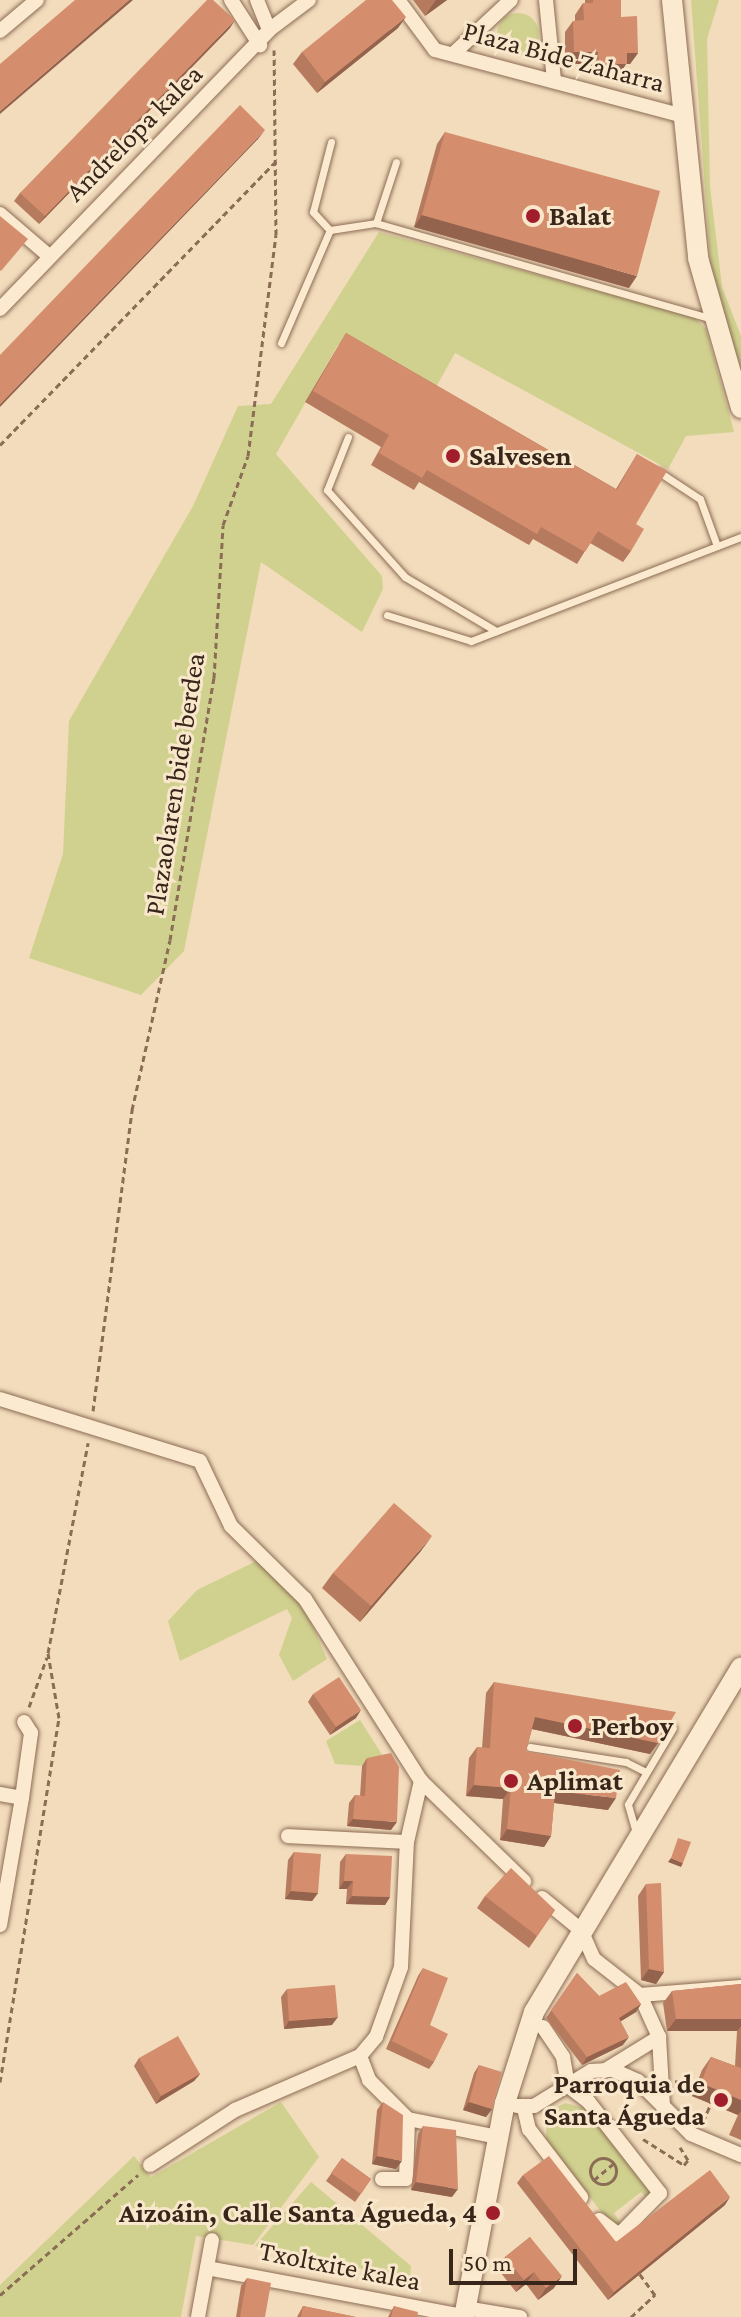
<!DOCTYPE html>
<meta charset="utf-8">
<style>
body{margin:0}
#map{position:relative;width:741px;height:2317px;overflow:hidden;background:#f2dcbc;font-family:"Crimson Pro",serif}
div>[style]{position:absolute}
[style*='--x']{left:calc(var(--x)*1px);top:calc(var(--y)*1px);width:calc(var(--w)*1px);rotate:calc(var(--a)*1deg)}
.green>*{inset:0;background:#d0d18f}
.round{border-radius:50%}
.path>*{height:3px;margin-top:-1.5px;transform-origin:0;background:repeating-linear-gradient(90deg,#8b6c54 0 6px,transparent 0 10px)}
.path>.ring{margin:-1.5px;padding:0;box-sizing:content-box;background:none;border:3px solid #8b6c54;border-radius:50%}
.roads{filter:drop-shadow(0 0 2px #8b6c54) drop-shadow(0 0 2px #8b6c54)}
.lane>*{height:7px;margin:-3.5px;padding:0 3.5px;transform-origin:3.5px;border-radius:3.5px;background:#fcead0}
.street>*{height:14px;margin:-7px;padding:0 7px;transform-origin:7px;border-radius:7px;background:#fcead0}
.secondary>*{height:20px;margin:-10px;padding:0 10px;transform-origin:10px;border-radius:10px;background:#fcead0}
.wall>*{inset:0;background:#b67a5f}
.shaded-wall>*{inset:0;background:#94634d}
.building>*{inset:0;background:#d48e6e}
.dots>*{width:22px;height:22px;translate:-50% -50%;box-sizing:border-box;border:4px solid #f9e7cc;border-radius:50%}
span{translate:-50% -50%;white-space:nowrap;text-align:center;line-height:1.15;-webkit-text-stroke:6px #f9e7cc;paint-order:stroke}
.street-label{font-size:28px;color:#39261a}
.poi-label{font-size:28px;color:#39261a;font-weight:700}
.left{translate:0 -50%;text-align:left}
.right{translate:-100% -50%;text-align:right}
.scale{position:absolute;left:449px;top:2249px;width:128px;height:36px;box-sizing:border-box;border:4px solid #39261a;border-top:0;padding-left:10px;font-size:24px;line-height:28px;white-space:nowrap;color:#39261a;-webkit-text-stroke:6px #f9e7cc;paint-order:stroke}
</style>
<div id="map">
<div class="green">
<i style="clip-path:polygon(691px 0,719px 0,707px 39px,710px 186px,722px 287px,741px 336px,741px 407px,715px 322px)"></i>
<i class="round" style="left:497px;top:13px;width:42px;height:42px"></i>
<i style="clip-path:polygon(379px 232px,694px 317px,706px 329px,734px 432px,686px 436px,668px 469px,455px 353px,430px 398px,338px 345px,276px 454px,382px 576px,383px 589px,362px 632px,261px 562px,184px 951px,141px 995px,29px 958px,63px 854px,69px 721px,193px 506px,238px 406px,271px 404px)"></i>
<i style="clip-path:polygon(265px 1557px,295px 1586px,327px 1659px,293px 1681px,279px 1655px,292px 1618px,287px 1609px,180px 1661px,168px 1621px,197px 1590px)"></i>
<i style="clip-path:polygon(360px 1720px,386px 1761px,379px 1767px,335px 1764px,326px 1741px)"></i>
<i style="clip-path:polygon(281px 2102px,319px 2157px,253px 2245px,196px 2236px,181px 2317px,0 2317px,0 2285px,134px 2156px,151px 2177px)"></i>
<i style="clip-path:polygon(565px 2103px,584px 2108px,656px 2198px,651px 2202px,641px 2192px,614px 2213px,622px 2225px,614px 2229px,546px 2139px,547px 2112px)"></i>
<i style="clip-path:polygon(311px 2182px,411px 2266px,410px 2280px,255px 2246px)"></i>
</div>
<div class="path">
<i style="--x:0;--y:445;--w:400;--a:-45.8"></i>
<i style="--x:93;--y:1411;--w:304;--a:-82.6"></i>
<i style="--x:132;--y:1110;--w:174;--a:-77.4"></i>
<i style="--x:170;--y:940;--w:266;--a:-80.5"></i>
<i style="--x:214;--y:678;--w:153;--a:-86.6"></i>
<i style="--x:223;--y:525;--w:73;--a:-70.1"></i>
<i style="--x:248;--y:456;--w:223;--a:-82.8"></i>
<i style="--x:276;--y:235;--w:185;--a:-90.6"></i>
<i style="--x:29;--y:1707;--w:53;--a:-70.2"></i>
<i style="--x:675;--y:2081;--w:21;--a:19"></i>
<i style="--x:0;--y:2082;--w:369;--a:-80.8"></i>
<i style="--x:59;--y:1718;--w:66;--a:-99.6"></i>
<i style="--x:48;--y:1653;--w:214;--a:-79.2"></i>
<i style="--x:703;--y:2122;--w:21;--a:-67"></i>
<i style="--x:643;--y:2139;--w:49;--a:32.4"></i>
<i style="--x:684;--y:2165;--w:6;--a:-51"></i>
<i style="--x:688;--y:2160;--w:15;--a:-122"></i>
<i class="ring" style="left:590px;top:2158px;width:23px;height:23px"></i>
<i style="--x:594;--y:2180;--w:25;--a:-40"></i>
<i style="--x:0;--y:2295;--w:183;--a:-41"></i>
<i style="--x:631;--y:2317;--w:33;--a:-43"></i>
<i style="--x:655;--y:2295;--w:29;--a:-126"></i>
</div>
<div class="roads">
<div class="lane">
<i style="--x:331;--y:142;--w:72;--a:104.4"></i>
<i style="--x:313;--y:212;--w:25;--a:47"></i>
<i style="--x:330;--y:230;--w:47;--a:-8.7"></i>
<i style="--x:376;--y:223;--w:347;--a:15.9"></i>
<i style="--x:376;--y:223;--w:64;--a:-71.8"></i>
<i style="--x:281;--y:343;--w:123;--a:-66.6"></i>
<i style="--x:348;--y:437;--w:57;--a:111.6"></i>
<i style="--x:327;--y:490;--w:117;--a:48.1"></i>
<i style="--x:405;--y:577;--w:106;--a:30.7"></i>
<i style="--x:659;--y:472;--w:49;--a:33.4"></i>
<i style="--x:700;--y:499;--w:50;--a:70.1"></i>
<i style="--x:387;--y:615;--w:88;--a:17.2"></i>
<i style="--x:471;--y:641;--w:289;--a:-21.1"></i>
<i style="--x:530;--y:1747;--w:97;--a:8.9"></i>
<i style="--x:626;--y:1762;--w:22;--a:27"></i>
<i style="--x:637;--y:1836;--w:33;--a:-106"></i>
<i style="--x:628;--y:1804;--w:88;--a:-59.4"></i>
</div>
<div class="street">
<i style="--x:231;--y:0;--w:54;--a:57.2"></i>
<i style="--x:257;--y:0;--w:32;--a:68"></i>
<i style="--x:398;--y:0;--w:62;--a:53.5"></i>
<i style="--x:435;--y:50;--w:253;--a:14.9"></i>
<i style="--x:546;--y:0;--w:80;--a:84.3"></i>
<i style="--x:0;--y:31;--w:48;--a:-40"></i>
<i style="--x:453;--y:54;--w:79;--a:-43"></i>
<i style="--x:0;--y:214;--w:65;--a:40.6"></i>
<i style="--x:0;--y:309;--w:388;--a:-46"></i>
<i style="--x:269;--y:30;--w:50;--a:-36.9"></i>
<i style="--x:0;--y:1399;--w:209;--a:17.2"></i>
<i style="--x:200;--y:1461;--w:72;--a:64.5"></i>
<i style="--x:231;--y:1526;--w:104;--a:44.6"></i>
<i style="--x:305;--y:1599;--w:216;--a:57.5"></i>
<i style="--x:421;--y:1781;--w:144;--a:44.2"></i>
<i style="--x:0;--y:1794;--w:22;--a:10"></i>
<i style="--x:22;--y:1798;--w:129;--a:99.8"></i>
<i style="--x:22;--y:1798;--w:66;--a:-82.1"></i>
<i style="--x:31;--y:1733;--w:13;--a:-122"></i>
<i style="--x:288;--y:1836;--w:119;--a:2.9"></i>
<i style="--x:542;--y:1898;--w:50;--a:39.4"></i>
<i style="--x:581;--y:1930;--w:32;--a:66"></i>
<i style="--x:594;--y:1959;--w:58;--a:38"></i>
<i style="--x:640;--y:1995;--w:46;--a:65.7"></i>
<i style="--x:659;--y:2037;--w:70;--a:86.7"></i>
<i style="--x:640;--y:1995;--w:101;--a:-4.5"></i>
<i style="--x:543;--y:2027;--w:36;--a:56"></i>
<i style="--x:563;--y:2057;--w:29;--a:80"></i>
<i style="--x:568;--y:2086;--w:25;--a:37"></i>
<i style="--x:588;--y:2101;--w:117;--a:52"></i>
<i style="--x:660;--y:2193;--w:59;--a:134.3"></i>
<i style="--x:619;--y:2235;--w:25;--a:-143"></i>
<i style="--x:360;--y:2056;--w:26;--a:69"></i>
<i style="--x:369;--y:2080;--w:55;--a:45"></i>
<i style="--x:408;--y:2119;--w:60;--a:91.9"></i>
<i style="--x:406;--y:2179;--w:24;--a:180"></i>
<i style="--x:604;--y:2071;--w:65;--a:-31.7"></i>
<i style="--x:517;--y:2106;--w:17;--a:0"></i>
<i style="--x:534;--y:2106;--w:67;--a:-31.6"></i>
<i style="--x:591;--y:2071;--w:22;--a:-3"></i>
<i style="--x:613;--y:2070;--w:27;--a:24"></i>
<i style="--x:638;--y:2081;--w:75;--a:45"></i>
<i style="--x:691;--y:2134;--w:54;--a:22.8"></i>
<i style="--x:524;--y:2108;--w:22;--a:77"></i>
<i style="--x:529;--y:2129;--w:86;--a:52.6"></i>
<i style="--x:408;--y:2119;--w:91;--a:11.4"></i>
<i style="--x:150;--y:2165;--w:101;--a:-32.9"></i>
<i style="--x:235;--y:2110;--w:136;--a:-23.4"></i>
<i style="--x:360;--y:2056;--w:25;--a:-50"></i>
<i style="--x:376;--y:2037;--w:74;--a:-70.3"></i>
<i style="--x:401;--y:1967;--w:125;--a:-87.3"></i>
<i style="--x:407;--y:1842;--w:63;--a:-77.1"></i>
<i style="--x:207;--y:2268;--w:261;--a:10.6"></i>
<i style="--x:465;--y:2308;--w:56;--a:9.3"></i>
<i style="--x:198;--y:2317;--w:78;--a:-79.7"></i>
</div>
<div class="secondary">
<i style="--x:672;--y:0;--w:259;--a:84.2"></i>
<i style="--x:698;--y:258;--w:156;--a:74"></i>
<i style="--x:464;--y:2317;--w:218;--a:-79.2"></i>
<i style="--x:505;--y:2103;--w:96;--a:-72.3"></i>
<i style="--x:534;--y:2012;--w:402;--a:-59"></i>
</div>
</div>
<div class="wall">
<i style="clip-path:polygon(413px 0,447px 0,425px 16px)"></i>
<i style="clip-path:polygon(585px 0,621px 0,621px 17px,638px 53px,630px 64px,626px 64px,619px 75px,590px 76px,590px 64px,565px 64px,565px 32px,573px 21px,575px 21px,575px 15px,583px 3px,585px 3px)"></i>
<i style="clip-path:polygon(230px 28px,39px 224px,14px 201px,20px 193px)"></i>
<i style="clip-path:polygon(398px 28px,317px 93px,293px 64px,302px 52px)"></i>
<i style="clip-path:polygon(445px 132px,629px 288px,414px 227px,437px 144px)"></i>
<i style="clip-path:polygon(346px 333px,616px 489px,637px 454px,636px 524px,631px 551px,623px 562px,590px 543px,577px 564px,533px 539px,529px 545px,419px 482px,414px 490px,371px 465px,381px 447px,305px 402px)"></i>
<i style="clip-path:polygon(421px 1551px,360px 1622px,322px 1588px,333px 1573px)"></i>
<i style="clip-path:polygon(494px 1682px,658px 1743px,650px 1754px,532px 1729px,526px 1751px,608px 1810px,554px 1803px,551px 1836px,544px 1847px,500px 1840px,503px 1799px,466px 1796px,469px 1758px,477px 1747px,482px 1748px,486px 1693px)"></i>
<i style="clip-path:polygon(313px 1694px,356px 1718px,330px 1735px,308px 1702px)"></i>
<i style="clip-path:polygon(367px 1758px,391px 1830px,347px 1826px,349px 1803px,355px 1795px,360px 1796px,362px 1766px)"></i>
<i style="clip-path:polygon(294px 1852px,318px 1893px,312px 1901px,285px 1899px,288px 1860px)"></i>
<i style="clip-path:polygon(346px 1854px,390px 1897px,385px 1905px,346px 1904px,347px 1889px,339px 1889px,340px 1862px)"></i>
<i style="clip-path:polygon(646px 1884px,664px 1972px,656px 1984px,641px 1980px,638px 1896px)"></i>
<i style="clip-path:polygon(485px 1896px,555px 1910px,529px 1948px,477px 1908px)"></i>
<i style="clip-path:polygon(423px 1968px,434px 2062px,429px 2069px,386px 2049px,418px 1976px)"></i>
<i style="clip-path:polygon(577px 1973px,599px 1996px,641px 2004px,636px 2012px,621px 2021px,623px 2045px,582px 2065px,546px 2018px)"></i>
<i style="clip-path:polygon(741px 1984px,741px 2140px,729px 2135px,738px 2115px,692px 2096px,702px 2070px,711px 2057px,735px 2066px,737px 2031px,667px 2031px,663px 2003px,672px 1991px)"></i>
<i style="clip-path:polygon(287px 1989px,332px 2025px,284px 2029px,281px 1997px)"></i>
<i style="clip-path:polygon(139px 2058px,200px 2074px,194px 2081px,156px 2104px,134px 2066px)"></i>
<i style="clip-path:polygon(479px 2065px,492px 2109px,486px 2117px,463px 2110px,474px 2073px)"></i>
<i style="clip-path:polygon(383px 2102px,396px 2169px,372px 2164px,377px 2110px)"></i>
<i style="clip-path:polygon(423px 2126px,452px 2197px,411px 2190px,418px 2134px)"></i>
<i style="clip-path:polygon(342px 2158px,371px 2179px,355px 2202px,326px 2181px)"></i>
<i style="clip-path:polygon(523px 2175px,616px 2242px,725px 2205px,608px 2300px,517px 2183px)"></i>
<i style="clip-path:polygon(530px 2237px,554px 2288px,538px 2300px,526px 2284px,516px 2292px,497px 2268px,505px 2257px)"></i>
<i style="clip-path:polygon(247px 2278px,265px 2317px,236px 2317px,241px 2286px)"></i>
<i style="clip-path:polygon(303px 2306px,356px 2317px,297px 2317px)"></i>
<i style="clip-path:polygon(394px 2306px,417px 2317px,388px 2317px)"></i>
</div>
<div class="shaded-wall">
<i style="clip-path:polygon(129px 0,133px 0,0 114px,0 111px)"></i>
<i style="clip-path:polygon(436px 0,447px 0,425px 16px,435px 1px)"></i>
<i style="clip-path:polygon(406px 17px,398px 28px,317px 93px,325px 82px)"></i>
<i style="clip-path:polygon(235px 20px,230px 28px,39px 224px,45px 216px)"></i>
<i style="clip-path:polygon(574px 52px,598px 52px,590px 64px,565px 64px)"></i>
<i style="clip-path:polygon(627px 53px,638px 53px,630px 64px,626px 64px,619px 75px,590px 76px,599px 64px)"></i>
<i style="clip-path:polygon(265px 130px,258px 139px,0 407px,0 404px)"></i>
<i style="clip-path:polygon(422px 215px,637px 276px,629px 288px,414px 227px)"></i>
<i style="clip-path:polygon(432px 1536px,421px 1551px,360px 1622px,371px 1606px)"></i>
<i style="clip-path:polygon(361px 1710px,356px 1718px,330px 1735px,336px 1727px)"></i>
<i style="clip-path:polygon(535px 1717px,658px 1743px,650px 1754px,527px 1728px)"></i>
<i style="clip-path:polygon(474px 1785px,511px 1788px,503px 1799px,466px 1796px)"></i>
<i style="clip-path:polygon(555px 1791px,616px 1798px,608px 1810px,547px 1802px)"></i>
<i style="clip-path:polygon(353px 1819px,397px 1822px,391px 1830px,347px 1826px)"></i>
<i style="clip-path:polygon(507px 1829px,551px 1836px,544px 1847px,500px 1840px)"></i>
<i style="clip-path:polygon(671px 1858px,683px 1863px,681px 1867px,668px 1862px)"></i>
<i style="clip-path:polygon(344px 1881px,353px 1881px,347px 1889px,339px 1889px)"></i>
<i style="clip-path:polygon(291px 1891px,318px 1893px,312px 1901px,285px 1899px)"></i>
<i style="clip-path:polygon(352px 1896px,390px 1897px,385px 1905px,346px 1904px)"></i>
<i style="clip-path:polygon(649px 1969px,664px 1972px,656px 1984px,641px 1980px)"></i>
<i style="clip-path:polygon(641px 2004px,636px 2012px,613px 2026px,619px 2018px)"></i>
<i style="clip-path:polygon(338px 2017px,332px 2025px,284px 2029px,289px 2021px)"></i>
<i style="clip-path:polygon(676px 2019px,741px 2019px,741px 2026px,737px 2031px,667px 2031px)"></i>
<i style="clip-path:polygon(629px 2037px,623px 2045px,582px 2065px,587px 2057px)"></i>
<i style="clip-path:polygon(200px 2074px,194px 2081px,156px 2104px,161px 2096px)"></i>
<i style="clip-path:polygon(701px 2083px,741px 2100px,741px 2111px,738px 2115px,692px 2096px)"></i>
<i style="clip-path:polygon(469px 2102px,492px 2109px,486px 2117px,463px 2110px)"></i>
<i style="clip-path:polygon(377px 2156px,402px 2161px,396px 2169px,372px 2164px)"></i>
<i style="clip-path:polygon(416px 2182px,458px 2189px,452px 2197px,411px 2190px)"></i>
<i style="clip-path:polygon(730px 2197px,725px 2205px,608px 2300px,614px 2292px)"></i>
<i style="clip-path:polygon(534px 2272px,526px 2284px,516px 2292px,524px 2280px)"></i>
<i style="clip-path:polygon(562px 2276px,554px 2288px,538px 2300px,546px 2288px)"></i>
</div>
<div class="building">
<i style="clip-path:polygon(75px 0,129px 0,0 111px,0 64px)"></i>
<i style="clip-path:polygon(207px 0,213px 0,235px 20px,45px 216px,20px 193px)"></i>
<i style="clip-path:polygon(366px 0,392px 0,406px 17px,325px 82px,302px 52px)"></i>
<i style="clip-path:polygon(593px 0,621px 0,621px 17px,637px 16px,638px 53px,627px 53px,627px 64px,599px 64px,598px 52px,574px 52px,573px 21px,584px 20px,583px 3px,593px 3px)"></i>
<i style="clip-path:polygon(240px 105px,265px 130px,0 404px,0 355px)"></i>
<i style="clip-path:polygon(445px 132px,660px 191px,637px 276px,422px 215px)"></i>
<i style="clip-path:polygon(0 216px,28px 239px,1px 271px,0 270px)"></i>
<i style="clip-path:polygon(346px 333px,617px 490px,637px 454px,667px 471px,636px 524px,644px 529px,631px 551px,598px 531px,585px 552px,541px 527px,537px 534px,427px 470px,422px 478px,379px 453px,389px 435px,313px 391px)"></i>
<i style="clip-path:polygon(394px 1503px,432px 1536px,371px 1606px,333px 1573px)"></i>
<i style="clip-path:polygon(339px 1677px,361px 1710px,336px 1727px,313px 1694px)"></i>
<i style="clip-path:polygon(494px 1682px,676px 1712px,658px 1743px,535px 1717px,526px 1751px,620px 1770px,616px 1798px,555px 1791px,551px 1836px,507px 1829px,511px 1788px,474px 1785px,477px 1747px,490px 1748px)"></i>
<i style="clip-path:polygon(391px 1753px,399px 1767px,397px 1822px,353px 1819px,355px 1795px,365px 1796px,367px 1758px)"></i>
<i style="clip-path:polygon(678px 1838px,691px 1842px,683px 1863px,671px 1858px)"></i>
<i style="clip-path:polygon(294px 1852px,321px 1854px,318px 1893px,291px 1891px)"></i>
<i style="clip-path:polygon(346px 1854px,392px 1856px,390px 1897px,352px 1896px,353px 1881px,344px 1881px)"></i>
<i style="clip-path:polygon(511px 1868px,555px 1910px,537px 1936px,485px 1896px)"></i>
<i style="clip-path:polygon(661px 1883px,664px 1972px,649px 1969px,646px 1884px)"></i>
<i style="clip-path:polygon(423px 1968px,448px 1978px,430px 2025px,448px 2034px,434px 2062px,392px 2041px)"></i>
<i style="clip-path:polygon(577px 1973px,599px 1996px,626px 1982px,641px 2004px,619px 2018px,629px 2037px,587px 2057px,551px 2010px)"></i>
<i style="clip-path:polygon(741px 1984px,741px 2019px,676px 2019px,672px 1991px)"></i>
<i style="clip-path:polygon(335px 1985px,338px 2017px,289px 2021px,287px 1989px)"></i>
<i style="clip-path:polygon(178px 2036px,200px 2074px,161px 2096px,139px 2058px)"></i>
<i style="clip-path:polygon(711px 2057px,741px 2068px,741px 2100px,701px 2083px)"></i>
<i style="clip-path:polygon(479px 2065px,502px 2072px,492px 2109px,469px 2102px)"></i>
<i style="clip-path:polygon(383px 2102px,403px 2115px,402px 2161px,377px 2156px)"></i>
<i style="clip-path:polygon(423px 2126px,456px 2130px,458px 2189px,416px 2182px)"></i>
<i style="clip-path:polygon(549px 2156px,616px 2242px,710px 2170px,730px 2197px,614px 2292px,523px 2175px)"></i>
<i style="clip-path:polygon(342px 2158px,371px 2179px,361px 2194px,331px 2173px)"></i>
<i style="clip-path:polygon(530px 2237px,562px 2276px,546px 2288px,534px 2272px,524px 2280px,505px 2257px)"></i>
<i style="clip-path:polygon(247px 2278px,271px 2283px,265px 2317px,240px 2317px)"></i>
<i style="clip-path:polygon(303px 2306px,356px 2317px,301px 2317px)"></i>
<i style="clip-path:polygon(394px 2306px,418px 2312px,417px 2317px,391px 2317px)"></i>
</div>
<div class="dots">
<i style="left:533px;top:216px;background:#a01e2c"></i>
<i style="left:453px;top:456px;background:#a01e2c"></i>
<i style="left:575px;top:1726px;background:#a01e2c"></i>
<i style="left:511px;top:1781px;background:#a01e2c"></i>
<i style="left:721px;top:2100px;background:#a01e2c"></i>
<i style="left:493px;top:2213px;background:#a01e2c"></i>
</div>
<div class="street-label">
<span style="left:564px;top:57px;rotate:15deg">Plaza Bide Zaharra</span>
<span style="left:134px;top:133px;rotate:-45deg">Andrelopa kalea</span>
<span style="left:175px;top:784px;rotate:-81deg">Plazaolaren bide berdea</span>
<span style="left:340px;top:2266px;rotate:11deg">Txoltxite kalea</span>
</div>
<div class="poi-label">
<span class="left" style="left:549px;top:216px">Balat</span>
<span class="left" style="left:469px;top:456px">Salvesen</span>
<span class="left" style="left:591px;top:1726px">Perboy</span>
<span class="left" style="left:527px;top:1781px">Aplimat</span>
<span class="right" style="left:705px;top:2100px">Parroquia de<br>Santa Águeda</span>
<span class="right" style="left:477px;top:2213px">Aizoáin, Calle Santa Águeda, 4</span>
</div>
<div class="scale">50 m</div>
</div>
